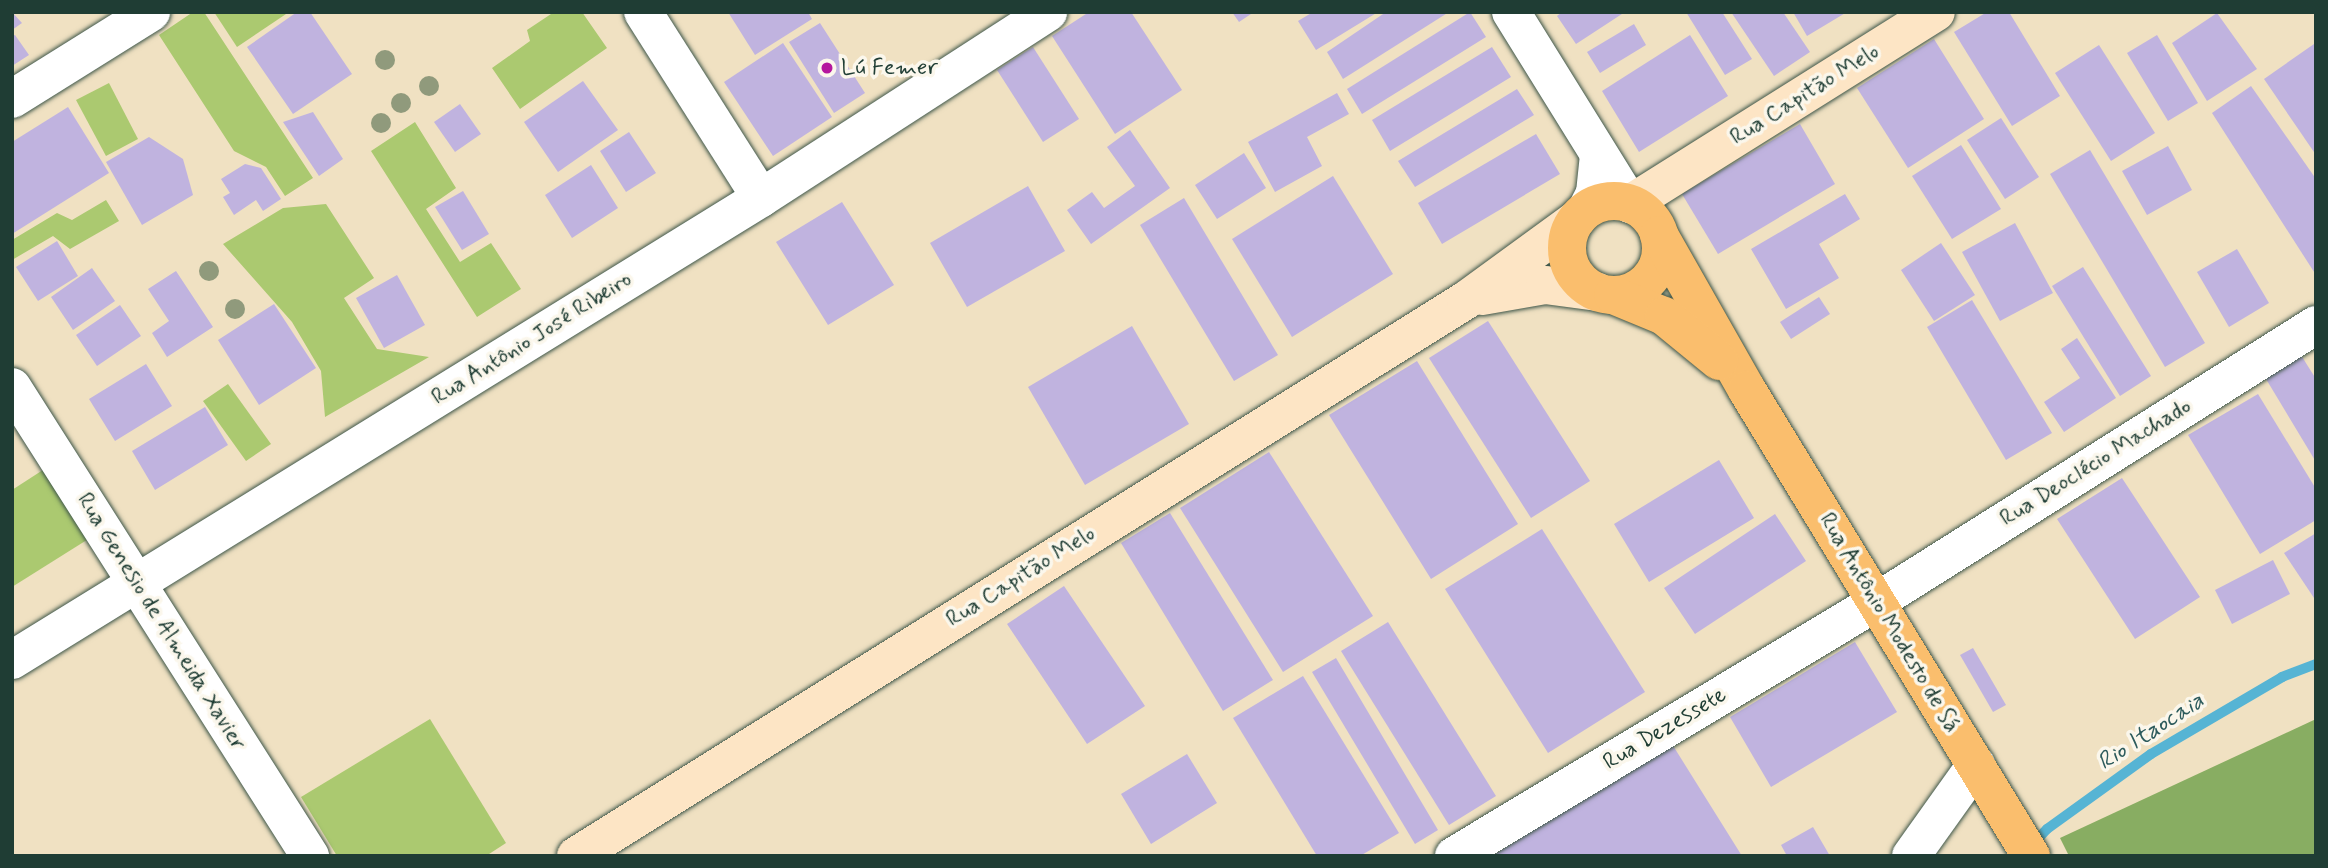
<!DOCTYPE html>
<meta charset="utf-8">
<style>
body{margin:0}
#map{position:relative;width:2328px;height:868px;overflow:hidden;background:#f0e1c2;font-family:Mynerve,sans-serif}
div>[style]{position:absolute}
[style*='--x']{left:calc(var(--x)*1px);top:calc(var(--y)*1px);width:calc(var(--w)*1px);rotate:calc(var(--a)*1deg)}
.green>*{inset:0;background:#abc970}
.forest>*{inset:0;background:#88ad62}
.stream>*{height:10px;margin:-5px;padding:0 5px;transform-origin:5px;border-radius:5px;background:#56b4d4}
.building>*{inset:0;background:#c0b3df}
.roads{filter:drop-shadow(0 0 2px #3e5649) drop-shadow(0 0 2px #3e5649)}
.minor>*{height:38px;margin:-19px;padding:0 19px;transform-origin:19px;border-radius:19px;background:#fff}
.secondary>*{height:38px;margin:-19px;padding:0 19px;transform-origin:19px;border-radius:19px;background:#fde5c5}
.primary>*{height:38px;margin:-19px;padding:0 19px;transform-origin:19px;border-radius:19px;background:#fabe6d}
.primary>.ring{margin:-19px;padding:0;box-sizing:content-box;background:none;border:38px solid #fabe6d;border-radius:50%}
.trees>*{width:20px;height:20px;margin:-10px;border-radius:50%;background:#909a7c}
.dots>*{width:19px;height:19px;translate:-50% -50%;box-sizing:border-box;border:4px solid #fbf7ec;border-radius:50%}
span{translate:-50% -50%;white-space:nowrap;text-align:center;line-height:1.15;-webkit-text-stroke:7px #fbf7ec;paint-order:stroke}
.poi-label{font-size:23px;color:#1f3d34}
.left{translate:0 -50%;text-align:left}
.street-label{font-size:23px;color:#1f3d34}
.water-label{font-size:24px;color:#2d5b5c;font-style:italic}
.frame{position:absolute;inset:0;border:14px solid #1f3d34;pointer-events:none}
</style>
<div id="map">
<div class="green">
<i style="clip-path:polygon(193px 12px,204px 12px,313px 178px,285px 196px,266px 167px,234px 151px,159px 35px)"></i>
<i style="clip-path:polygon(214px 12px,289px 12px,237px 47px)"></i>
<i style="clip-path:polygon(554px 12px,582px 12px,607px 48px,520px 109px,492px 68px,530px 41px,527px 30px)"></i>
<i style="clip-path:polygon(109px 83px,138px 139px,106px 156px,76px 100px)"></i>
<i style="clip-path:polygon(415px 122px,456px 188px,426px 209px,460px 262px,491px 243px,521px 289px,477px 317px,371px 151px)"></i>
<i style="clip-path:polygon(106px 200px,119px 221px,70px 249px,53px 236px,12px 260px,12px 240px,57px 213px,72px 220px)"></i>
<i style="clip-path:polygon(326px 204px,374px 278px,344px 298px,377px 349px,429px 357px,325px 417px,321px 371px,292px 322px,223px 244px,283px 208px)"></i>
<i style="clip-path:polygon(228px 384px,271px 444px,246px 461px,203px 401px)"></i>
<i style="clip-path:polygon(46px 468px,90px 538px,12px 587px,12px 490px)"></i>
<i style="clip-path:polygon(430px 719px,506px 843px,486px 856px,337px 856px,301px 797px)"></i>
</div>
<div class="forest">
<i style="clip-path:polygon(2316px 719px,2316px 856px,2069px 856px,2060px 838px)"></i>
</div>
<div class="stream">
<i style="--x:2033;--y:844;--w:21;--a:-47"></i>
<i style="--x:2047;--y:829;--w:128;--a:-35.8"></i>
<i style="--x:2151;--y:754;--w:152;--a:-30.4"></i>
<i style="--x:2282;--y:677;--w:36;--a:-21"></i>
</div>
<div class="building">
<i style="clip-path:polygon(12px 12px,22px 23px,12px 30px)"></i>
<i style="clip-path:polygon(297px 12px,310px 12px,352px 74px,293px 114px,247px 47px)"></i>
<i style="clip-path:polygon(728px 12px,808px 12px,812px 19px,755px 55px)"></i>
<i style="clip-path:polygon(1089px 12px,1131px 12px,1182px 90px,1115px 134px,1052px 36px)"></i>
<i style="clip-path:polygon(1232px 12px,1254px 12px,1239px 22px)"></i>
<i style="clip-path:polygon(1313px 12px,1378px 12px,1316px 50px,1298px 21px)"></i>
<i style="clip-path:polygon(1386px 12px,1449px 12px,1343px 79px,1327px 52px)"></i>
<i style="clip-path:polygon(1470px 12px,1486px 37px,1362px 114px,1347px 89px)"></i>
<i style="clip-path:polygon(1562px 12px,1625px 12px,1576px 44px,1557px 16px)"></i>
<i style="clip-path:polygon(1686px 12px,1722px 12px,1752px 59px,1725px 75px)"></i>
<i style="clip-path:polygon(1731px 12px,1783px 12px,1810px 52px,1774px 76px)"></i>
<i style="clip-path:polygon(1793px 12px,1847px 12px,1807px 36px)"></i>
<i style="clip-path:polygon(1987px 12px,2009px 12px,2060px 96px,2012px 126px,1954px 32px)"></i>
<i style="clip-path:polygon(2217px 13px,2257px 69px,2207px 101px,2172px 43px)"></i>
<i style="clip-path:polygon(820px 23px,865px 93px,834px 113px,789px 42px)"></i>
<i style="clip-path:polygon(1634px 24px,1646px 45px,1600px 73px,1587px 52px)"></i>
<i style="clip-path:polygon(15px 35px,29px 55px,12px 66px,12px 36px)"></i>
<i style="clip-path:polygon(1690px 35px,1728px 96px,1639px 152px,1602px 91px)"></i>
<i style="clip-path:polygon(2157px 35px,2198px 103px,2168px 121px,2127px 53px)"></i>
<i style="clip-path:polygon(1934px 39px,1984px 119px,1908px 168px,1857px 88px)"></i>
<i style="clip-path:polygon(783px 43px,832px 117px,773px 156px,724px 82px)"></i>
<i style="clip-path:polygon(2314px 44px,2316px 46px,2316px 155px,2264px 79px)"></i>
<i style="clip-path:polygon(2099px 45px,2155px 133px,2111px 161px,2055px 73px)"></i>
<i style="clip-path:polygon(1033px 47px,1079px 119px,1043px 142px,997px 70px)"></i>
<i style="clip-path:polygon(1492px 47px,1511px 77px,1390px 151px,1372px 120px)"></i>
<i style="clip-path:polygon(583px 81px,618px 130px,558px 172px,524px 122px)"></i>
<i style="clip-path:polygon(2251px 86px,2316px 179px,2316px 275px,2212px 113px)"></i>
<i style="clip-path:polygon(1517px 89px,1534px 115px,1415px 187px,1398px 161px)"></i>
<i style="clip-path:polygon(1337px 93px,1349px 114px,1307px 137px,1322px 166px,1275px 192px,1248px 142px)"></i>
<i style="clip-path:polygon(460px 104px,481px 134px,455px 152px,434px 122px)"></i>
<i style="clip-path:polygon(68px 107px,109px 173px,12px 234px,12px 142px)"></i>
<i style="clip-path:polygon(313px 112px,343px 159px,319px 176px,283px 122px)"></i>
<i style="clip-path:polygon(2001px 118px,2039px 177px,2005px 199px,1967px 140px)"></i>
<i style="clip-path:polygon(1800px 124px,1835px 184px,1718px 254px,1682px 194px)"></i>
<i style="clip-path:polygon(1130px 130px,1170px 188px,1091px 244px,1067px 210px,1092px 192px,1104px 208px,1135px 186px,1107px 147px)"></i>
<i style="clip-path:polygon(629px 132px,656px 173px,626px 192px,600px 151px)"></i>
<i style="clip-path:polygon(1536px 134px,1560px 174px,1442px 244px,1418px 203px)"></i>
<i style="clip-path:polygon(149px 137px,183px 159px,193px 195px,142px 225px,106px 162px)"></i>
<i style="clip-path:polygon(1961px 145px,2001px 209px,1952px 239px,1912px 176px)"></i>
<i style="clip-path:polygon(2168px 146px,2192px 190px,2147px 215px,2122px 171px)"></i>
<i style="clip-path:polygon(2090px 150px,2205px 343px,2165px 367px,2050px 174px)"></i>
<i style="clip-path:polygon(1244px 153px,1266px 188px,1217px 219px,1195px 185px)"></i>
<i style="clip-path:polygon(245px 164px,261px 168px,281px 199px,263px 211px,256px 200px,234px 215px,223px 197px,230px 193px,221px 179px)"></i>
<i style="clip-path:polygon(591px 165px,618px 208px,572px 238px,545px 195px)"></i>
<i style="clip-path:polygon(1333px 176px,1393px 274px,1292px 337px,1232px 239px)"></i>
<i style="clip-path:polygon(1028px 186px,1065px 251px,967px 307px,930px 243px)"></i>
<i style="clip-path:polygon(463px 191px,489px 234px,462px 250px,435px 207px)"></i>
<i style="clip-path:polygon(1845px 194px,1860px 219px,1819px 244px,1839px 278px,1786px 309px,1751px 249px)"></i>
<i style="clip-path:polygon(1184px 198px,1278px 355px,1234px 381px,1140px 225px)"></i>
<i style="clip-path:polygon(842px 202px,894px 285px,828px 325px,776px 242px)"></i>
<i style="clip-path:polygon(2015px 223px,2053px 293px,2000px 321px,1962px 252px)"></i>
<i style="clip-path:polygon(57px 241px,78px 276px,38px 301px,16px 267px)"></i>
<i style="clip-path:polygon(1941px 243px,1975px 295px,1934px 321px,1901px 270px)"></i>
<i style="clip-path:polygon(2237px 249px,2269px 303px,2229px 327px,2197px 272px)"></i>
<i style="clip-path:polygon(2083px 267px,2151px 376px,2120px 396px,2052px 286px)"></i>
<i style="clip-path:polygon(92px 268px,115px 301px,73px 330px,51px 297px)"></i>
<i style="clip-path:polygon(176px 271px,213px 327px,167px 357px,152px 333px,169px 321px,148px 289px)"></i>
<i style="clip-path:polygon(397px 275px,425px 325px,384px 348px,356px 298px)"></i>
<i style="clip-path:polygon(1819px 297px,1830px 314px,1791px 339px,1780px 322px)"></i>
<i style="clip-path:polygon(1972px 300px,2052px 433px,2006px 460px,1927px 327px)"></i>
<i style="clip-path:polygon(274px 304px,316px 368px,259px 405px,218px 340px)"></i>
<i style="clip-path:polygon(120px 305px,141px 336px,97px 366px,76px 335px)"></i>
<i style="clip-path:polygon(1488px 321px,1590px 481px,1531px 518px,1429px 358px)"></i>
<i style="clip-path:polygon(1132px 326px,1189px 424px,1085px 485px,1028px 387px)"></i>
<i style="clip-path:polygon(2077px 338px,2116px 398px,2064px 432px,2044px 402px,2080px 378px,2061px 349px)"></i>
<i style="clip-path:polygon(2299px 352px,2316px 379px,2316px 462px,2263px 374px)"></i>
<i style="clip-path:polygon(1417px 361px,1518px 524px,1431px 579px,1329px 415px)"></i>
<i style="clip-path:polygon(146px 364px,172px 406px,115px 441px,89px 399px)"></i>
<i style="clip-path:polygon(2258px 394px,2316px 489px,2316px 520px,2260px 554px,2188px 435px)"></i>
<i style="clip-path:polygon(205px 407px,228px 445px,155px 490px,132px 451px)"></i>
<i style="clip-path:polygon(1269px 452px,1373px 616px,1283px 672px,1180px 508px)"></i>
<i style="clip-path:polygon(1719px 460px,1754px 518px,1649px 582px,1614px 524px)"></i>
<i style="clip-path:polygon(2122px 478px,2200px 597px,2135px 639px,2057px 519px)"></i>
<i style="clip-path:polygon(1170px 513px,1273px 680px,1223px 711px,1121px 543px)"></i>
<i style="clip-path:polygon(1775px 514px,1806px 561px,1695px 634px,1664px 588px)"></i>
<i style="clip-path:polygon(1542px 529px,1645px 692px,1548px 753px,1445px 589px)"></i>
<i style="clip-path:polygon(2316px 533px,2316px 601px,2284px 553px)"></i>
<i style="clip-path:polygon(2273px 560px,2290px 594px,2232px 624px,2215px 590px)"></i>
<i style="clip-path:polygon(1064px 586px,1145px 706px,1087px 744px,1007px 624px)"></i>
<i style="clip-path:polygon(1388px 622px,1496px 796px,1449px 825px,1341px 651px)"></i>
<i style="clip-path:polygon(1855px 642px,1897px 712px,1771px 787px,1730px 717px)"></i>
<i style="clip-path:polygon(1973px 648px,2006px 705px,1993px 712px,1960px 655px)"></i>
<i style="clip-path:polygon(1336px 658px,1438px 830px,1415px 844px,1312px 672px)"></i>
<i style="clip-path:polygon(1303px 676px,1399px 833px,1360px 856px,1317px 856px,1233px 718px)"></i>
<i style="clip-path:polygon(1672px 744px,1742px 856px,1492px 856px)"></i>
<i style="clip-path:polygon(1187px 754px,1217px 803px,1151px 844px,1121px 794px)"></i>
<i style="clip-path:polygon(1813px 827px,1830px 856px,1787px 856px,1781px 845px)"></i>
</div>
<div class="roads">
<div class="minor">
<i style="--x:643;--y:12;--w:220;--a:57.6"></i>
<i style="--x:1511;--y:12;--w:226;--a:58.2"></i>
<i style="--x:12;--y:99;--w:164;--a:-32"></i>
<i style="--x:1587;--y:209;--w:18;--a:-63"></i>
<i style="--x:1595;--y:193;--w:37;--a:-84"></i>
<i style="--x:12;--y:387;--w:556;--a:57.57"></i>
<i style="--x:12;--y:660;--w:880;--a:-31.67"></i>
<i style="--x:761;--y:198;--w:342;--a:-32.9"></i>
<i style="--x:1454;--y:856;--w:493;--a:-31"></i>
<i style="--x:1876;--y:602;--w:520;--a:-32.19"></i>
<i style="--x:1911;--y:856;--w:112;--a:-54.5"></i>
</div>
<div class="secondary">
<i style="--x:1630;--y:204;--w:361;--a:-32.1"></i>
<i style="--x:1482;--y:296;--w:64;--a:-9.9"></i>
<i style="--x:1545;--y:285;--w:53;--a:7.5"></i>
<i style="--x:576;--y:856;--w:1049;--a:-31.99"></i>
<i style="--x:1466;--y:300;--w:137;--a:-36.1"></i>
</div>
<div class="primary">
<i class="ring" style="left:1567px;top:201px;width:56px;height:56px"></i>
<i style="--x:1659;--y:235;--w:178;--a:60.4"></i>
<i style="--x:1747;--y:390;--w:546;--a:58.64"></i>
<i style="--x:1613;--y:295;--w:55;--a:22.4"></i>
<i style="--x:1664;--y:316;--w:71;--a:39.3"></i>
</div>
</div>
<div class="trees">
<i style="left:385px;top:60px"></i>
<i style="left:429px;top:86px"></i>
<i style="left:401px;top:103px"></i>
<i style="left:381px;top:123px"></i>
<i style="left:209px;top:271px"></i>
<i style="left:235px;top:309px"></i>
</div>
<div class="dots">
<i style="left:827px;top:68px;background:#b5179e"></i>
</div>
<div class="poi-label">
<span class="left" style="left:841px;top:68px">Lú Femer</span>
</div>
<div class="street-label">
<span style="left:1805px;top:95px;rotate:-32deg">Rua Capitão Melo</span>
<span style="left:532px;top:339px;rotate:-32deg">Rua Antônio José Ribeiro</span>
<span style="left:2096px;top:463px;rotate:-32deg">Rua Deoclécio Machado</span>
<span style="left:1021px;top:577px;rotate:-32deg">Rua Capitão Melo</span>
<span style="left:161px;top:622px;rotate:58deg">Rua Genesio de Almeida Xavier</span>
<span style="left:1889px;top:623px;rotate:59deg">Rua Antônio Modesto de Sá</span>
<span style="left:1665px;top:729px;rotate:-31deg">Rua Dezessete</span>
</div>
<div class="water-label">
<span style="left:2151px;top:732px;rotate:-33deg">Rio Itaocaia</span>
</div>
<div class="frame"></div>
</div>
